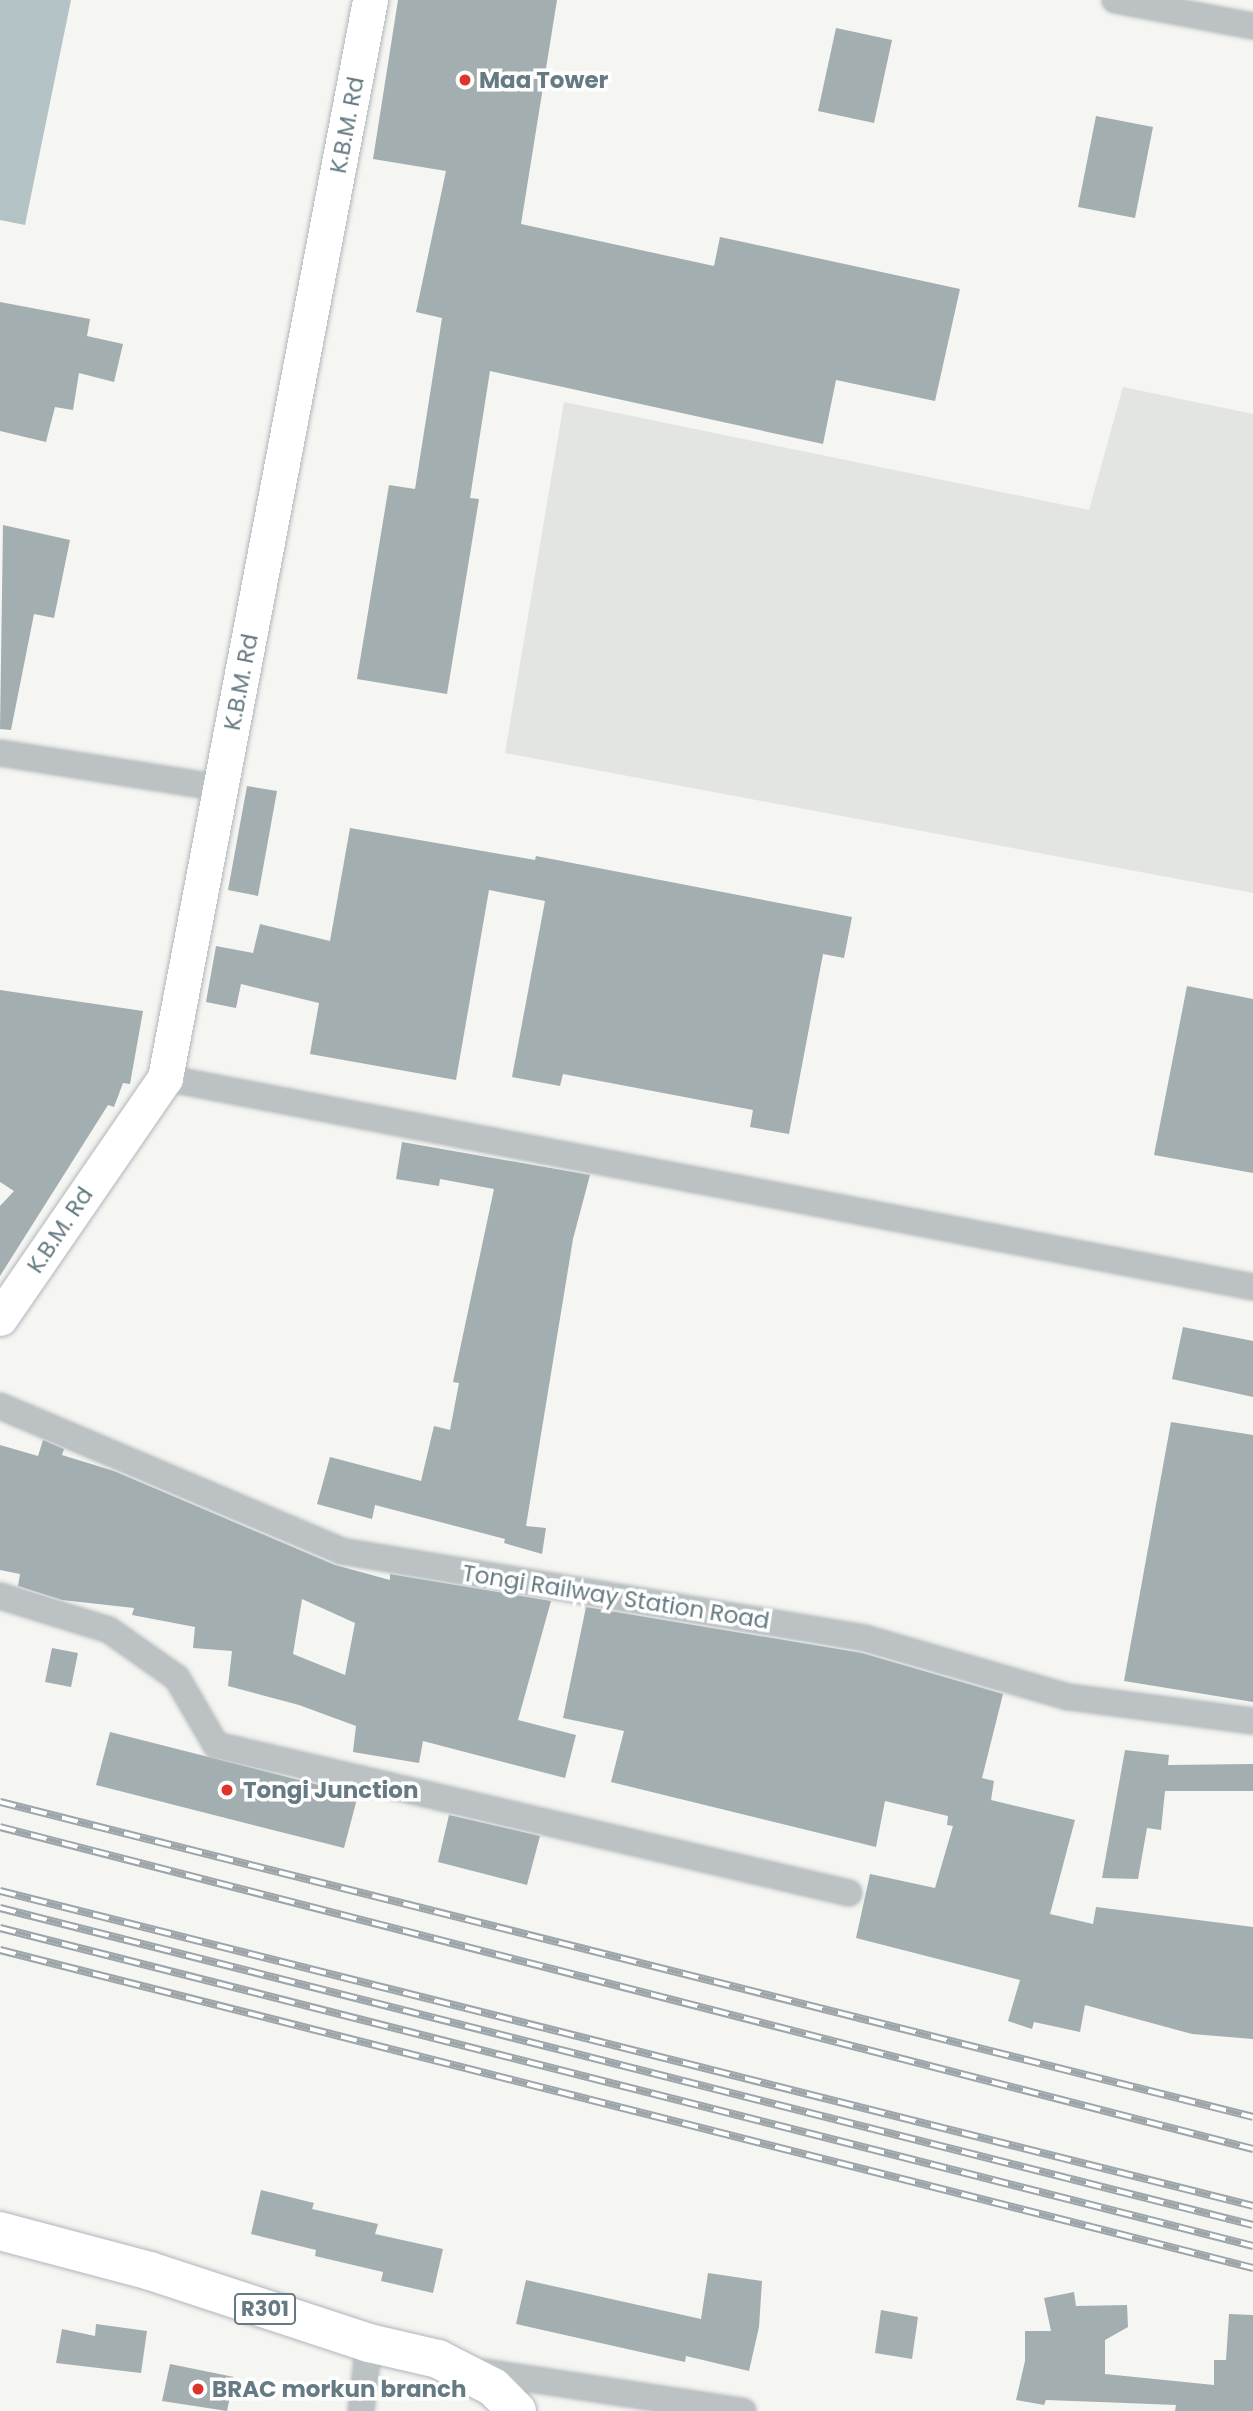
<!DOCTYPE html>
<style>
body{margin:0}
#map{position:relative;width:1253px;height:2411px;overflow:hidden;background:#f5f5f2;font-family:Poppins,sans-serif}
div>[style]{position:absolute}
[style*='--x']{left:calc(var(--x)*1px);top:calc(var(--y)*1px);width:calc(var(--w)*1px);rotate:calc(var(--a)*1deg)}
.built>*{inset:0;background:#e3e5e3}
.water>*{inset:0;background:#b3c3c5}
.building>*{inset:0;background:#a3aeb1}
.roads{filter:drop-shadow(0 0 2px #afb6b9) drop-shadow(0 0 2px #afb6b9)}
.street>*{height:24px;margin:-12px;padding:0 12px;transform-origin:12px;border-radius:12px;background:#bcc2c4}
.secondary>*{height:35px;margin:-17.5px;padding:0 17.5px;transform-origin:17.5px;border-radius:17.5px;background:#fff}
.primary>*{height:38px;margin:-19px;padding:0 19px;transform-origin:19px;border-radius:19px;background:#fff}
.rail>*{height:8px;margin-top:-4px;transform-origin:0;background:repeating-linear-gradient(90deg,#fff 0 16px,#9ca5a9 0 32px);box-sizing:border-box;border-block:2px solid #9ca5a9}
.dots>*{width:19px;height:19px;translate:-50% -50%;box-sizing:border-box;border:4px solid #fff;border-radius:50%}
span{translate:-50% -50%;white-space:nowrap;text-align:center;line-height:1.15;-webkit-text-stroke:7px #fff;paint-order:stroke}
.shield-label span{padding:2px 5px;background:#fff;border:2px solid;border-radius:5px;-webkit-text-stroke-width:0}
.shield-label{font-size:21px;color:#657a82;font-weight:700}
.poi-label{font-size:23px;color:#657a82;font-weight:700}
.left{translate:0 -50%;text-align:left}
.street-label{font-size:23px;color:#657a82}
</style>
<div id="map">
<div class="built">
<i style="clip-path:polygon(1123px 387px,1253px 414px,1253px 893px,505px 753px,564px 402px,1089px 510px)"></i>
</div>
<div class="water">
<i style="clip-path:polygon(0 0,71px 0,25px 225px,0 220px)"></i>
</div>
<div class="building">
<i style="clip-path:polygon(398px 0,557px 0,521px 224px,714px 266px,720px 237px,960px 289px,935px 401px,836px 380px,823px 444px,490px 371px,470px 498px,479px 499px,447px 694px,357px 679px,389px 485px,415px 489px,442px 318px,416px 312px,446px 171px,373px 159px)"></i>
<i style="clip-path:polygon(836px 28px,892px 40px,874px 123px,818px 111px)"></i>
<i style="clip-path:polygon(1096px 116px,1153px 127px,1135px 218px,1078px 207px)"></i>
<i style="clip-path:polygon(0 302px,90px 319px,87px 336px,123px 344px,114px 382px,79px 373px,73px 410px,55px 407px,46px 442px,0 431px)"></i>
<i style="clip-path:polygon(3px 525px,70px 540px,54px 618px,34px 614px,11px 730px,0 729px)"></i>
<i style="clip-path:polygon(247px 786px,277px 791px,258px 896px,228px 890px)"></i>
<i style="clip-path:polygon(350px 828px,535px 860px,536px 856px,852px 917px,844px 958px,823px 954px,789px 1134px,750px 1127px,753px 1110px,563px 1074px,560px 1086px,512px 1077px,545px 901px,489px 890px,456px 1080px,310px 1054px,319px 1003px,241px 984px,236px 1008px,206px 1002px,216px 946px,253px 953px,260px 924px,330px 941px)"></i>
<i style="clip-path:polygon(1187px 986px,1253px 999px,1253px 1173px,1154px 1155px)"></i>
<i style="clip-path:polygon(0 990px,143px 1011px,130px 1084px,123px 1083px,114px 1107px,108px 1105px,0 1276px,0 1206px,14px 1191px,0 1182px)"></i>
<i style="clip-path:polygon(402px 1142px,590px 1175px,573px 1239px,526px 1526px,546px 1528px,542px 1554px,504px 1543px,505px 1539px,375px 1505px,372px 1519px,317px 1504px,330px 1457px,421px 1481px,434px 1426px,450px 1430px,459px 1383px,453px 1382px,494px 1189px,440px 1179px,439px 1186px,396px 1179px)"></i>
<i style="clip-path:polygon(1183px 1327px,1253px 1341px,1253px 1397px,1172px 1379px)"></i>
<i style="clip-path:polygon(1171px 1422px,1253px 1435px,1253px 1702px,1124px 1681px)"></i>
<i style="clip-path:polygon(evenodd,43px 1440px,64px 1449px,62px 1455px,114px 1471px,335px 1565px,390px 1580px,390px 1574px,551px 1601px,518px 1720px,576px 1735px,565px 1778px,423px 1741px,419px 1763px,353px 1752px,356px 1726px,299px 1705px,228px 1686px,232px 1651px,193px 1648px,195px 1627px,132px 1615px,134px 1608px,62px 1600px,18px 1586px,20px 1574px,0 1570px,0 1445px,38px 1456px,43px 1440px,302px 1599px,355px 1623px,345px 1675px,293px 1654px,302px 1599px)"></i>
<i style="clip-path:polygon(586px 1607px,862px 1653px,1003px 1694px,982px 1778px,994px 1781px,991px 1800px,1075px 1820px,1050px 1914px,1093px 1924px,1096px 1907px,1253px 1927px,1253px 2039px,1192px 2034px,1085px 2005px,1080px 2032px,1034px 2022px,1032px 2029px,1008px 2021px,1020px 1980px,856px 1938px,870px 1874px,935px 1888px,953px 1826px,947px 1825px,948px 1816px,885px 1801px,876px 1847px,611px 1782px,624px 1731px,563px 1718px)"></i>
<i style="clip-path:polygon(52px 1648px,78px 1653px,71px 1687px,45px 1682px)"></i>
<i style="clip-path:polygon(110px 1732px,358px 1795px,344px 1848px,96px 1785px)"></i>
<i style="clip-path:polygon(1125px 1750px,1169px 1755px,1168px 1765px,1253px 1764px,1253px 1791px,1165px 1791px,1161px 1830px,1147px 1828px,1138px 1879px,1102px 1878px)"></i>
<i style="clip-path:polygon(449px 1815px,540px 1836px,527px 1885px,438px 1862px)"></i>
<i style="clip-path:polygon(261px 2190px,314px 2203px,312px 2209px,378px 2224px,375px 2234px,443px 2249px,433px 2293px,381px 2281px,383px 2272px,315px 2256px,316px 2250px,251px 2234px)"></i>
<i style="clip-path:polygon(708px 2273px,762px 2281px,759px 2327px,749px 2371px,686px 2356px,685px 2362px,516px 2324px,526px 2280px,701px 2319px)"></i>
<i style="clip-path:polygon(1074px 2292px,1076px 2306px,1127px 2305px,1128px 2327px,1105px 2340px,1105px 2374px,1214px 2385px,1214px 2360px,1226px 2360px,1229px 2314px,1253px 2315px,1253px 2411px,1175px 2411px,1176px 2405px,1100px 2402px,1046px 2400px,1044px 2405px,1016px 2400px,1025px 2361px,1025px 2331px,1051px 2331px,1044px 2298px)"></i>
<i style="clip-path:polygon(881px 2310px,918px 2317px,912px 2359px,875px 2353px)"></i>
<i style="clip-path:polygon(96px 2324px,147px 2331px,141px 2373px,56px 2363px,62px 2329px,95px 2336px)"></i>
<i style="clip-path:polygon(170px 2364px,234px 2377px,227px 2411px,162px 2401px)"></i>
</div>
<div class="roads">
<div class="street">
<i style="--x:1115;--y:0;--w:140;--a:10.7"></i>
<i style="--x:0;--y:753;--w:224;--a:9"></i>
<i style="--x:165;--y:1078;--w:1108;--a:10.87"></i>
<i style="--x:0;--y:1406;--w:371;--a:23"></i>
<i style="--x:341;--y:1551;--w:531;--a:9.43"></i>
<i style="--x:865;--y:1638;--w:211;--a:16.2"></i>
<i style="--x:1068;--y:1697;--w:187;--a:7.4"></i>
<i style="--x:0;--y:1596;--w:114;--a:17.3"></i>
<i style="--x:109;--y:1630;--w:83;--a:35.2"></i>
<i style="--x:177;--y:1678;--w:78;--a:59.8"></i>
<i style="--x:216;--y:1745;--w:650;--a:13.16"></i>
<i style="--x:477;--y:2371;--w:269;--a:8.6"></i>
<i style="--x:361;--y:2411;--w:68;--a:-83.3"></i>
</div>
<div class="secondary">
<i style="--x:0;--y:1318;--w:291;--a:-55.5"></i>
<i style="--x:165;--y:1078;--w:1097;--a:-79.23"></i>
</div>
<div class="primary">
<i style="--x:0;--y:2231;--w:155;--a:14.9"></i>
<i style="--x:150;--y:2271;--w:231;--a:18.2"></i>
<i style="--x:369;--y:2343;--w:71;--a:13.1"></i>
<i style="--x:438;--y:2359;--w:62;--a:27"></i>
<i style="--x:493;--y:2387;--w:34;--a:45"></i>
</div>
</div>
<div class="rail">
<i style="--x:0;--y:1802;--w:1292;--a:14.11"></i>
<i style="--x:0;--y:1827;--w:1294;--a:14.41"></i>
<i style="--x:0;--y:1891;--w:1292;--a:14.11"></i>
<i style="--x:0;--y:1908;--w:1292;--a:14.2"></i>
<i style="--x:0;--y:1928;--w:1293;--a:14.24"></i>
<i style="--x:0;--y:1950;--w:1293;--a:14.24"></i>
</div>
<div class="dots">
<i style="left:465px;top:80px;background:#dd352a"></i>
<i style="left:227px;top:1790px;background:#dd352a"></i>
<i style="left:198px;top:2389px;background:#dd352a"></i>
</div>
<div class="shield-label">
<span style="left:265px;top:2309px">R301</span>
</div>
<div class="poi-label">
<span class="left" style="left:479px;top:80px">Maa Tower</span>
<span class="left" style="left:243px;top:1790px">Tongi Junction</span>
<span class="left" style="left:212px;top:2389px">BRAC morkun branch</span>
</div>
<div class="street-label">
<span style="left:347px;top:125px;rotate:-79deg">K.B.M. Rd</span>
<span style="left:241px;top:682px;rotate:-79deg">K.B.M. Rd</span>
<span style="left:60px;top:1230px;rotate:-56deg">K.B.M. Rd</span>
<span style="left:616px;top:1597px;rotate:9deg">Tongi Railway Station Road</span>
</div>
</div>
